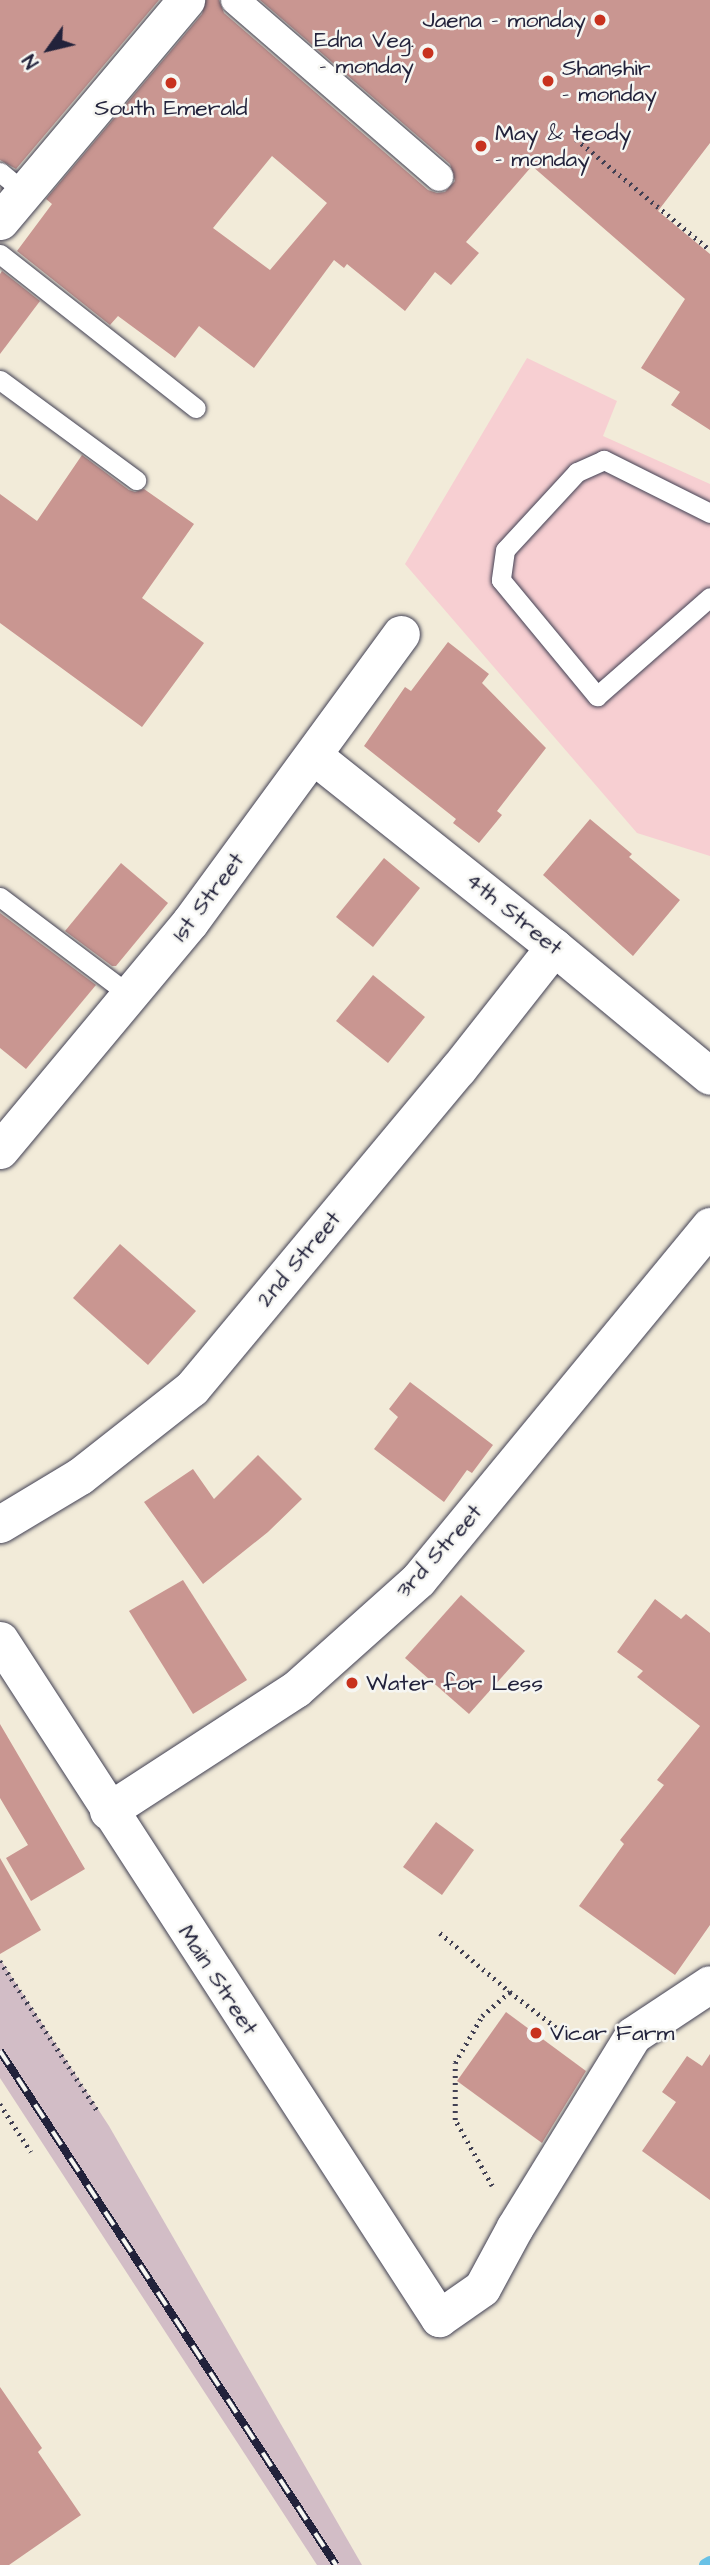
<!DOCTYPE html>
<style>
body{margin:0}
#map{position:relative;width:710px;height:2565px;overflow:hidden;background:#f2ebd9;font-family:"Architects Daughter",sans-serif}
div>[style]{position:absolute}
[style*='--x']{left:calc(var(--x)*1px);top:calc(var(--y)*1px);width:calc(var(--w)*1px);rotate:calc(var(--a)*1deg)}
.built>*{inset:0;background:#f7cfd2}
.industrial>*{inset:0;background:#d2bdc6}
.stream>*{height:12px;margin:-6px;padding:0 6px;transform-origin:6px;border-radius:6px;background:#69c1e6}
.building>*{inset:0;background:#c99691}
.path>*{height:4.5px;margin-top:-2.25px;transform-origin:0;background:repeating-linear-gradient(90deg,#414053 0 2px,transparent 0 7px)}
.roads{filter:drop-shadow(0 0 2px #414053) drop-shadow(0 0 2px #414053)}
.service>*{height:19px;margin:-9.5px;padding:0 9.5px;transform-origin:9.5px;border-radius:9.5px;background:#fff}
.pedestrian>*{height:28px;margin:-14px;padding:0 14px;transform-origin:14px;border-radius:14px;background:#fff}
.minor>*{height:37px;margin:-18.5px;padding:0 18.5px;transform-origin:18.5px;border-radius:18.5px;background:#fff}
.rail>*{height:8px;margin-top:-4px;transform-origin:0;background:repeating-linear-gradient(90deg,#f6f6f2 0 16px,#22223b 0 32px);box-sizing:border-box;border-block:2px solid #22223b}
.dots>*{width:19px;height:19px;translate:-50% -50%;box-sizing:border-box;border:4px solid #f6f6f2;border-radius:50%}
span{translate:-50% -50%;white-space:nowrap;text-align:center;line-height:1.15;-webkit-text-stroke:5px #f6f6f2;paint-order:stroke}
.poi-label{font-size:23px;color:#22223b}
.right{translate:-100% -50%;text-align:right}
.left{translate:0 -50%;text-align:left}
.street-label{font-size:23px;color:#22223b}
.north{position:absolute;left:14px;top:14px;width:70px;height:70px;-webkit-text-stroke:5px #f6f6f2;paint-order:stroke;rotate:236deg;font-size:19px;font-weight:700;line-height:28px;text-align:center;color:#22223b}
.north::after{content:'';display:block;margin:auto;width:24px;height:32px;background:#22223b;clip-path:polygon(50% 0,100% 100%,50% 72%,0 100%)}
</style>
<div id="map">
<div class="built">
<i style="clip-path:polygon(527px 358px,617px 401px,603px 436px,710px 484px,710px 856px,637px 833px,405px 564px)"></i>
</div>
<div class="industrial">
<i style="clip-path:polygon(0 1959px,109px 2126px,362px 2565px,317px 2565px,0 2078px)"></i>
</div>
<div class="stream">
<i style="--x:705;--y:2565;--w:6;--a:-31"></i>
</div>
<div class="building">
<i style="clip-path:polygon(0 0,159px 0,16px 169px,0 160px)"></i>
<i style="clip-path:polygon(evenodd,206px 0,219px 0,224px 13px,428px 190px,437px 193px,445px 192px,455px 181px,450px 164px,260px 0,710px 0,710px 143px,658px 211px,710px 254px,710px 430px,671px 405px,680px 392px,641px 368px,685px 299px,532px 166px,466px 242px,479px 253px,451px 285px,435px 272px,405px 311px,347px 264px,344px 268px,334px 260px,254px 368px,199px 326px,175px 358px,118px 316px,110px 325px,17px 251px,52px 204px,46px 199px,202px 14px,206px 0,272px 156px,327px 203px,270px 270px,213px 228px,272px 156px)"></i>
<i style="clip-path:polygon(2px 271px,40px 301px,0 354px,0 274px)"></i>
<i style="clip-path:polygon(82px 455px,129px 490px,135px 492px,144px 489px,194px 524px,142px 598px,204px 643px,142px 727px,0 623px,0 494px,37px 521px)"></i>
<i style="clip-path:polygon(448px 642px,489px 674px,482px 683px,546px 748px,497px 811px,502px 815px,479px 843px,453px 823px,456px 819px,364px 746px,405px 687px,411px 691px)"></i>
<i style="clip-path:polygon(590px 819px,632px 854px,629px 857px,680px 900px,633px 956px,543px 875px)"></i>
<i style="clip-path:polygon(384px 858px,420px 888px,373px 947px,336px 917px)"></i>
<i style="clip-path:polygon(121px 863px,168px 903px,116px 966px,112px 966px,65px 931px)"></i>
<i style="clip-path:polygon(0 913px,96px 985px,26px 1069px,0 1048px)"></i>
<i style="clip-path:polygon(373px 975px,425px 1017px,388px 1063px,336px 1021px)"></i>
<i style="clip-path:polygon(120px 1244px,196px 1311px,148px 1365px,73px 1298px)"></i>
<i style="clip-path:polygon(410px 1382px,493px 1445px,472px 1473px,467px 1470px,444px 1502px,374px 1449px,398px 1417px,389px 1409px)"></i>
<i style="clip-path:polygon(258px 1455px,302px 1499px,268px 1532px,203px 1584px,144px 1502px,193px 1469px,214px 1499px)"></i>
<i style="clip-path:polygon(183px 1580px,247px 1680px,193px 1714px,129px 1611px)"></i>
<i style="clip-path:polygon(461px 1595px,525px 1651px,469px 1714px,405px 1658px)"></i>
<i style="clip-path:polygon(655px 1599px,681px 1619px,686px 1614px,710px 1633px,710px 1925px,675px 1975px,579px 1906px,624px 1844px,620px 1840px,664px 1785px,657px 1780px,700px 1726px,637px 1677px,643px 1671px,617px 1652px)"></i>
<i style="clip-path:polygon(0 1724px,85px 1869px,31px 1901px,6px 1858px,28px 1845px,0 1798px)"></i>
<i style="clip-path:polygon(436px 1822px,474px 1850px,442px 1895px,403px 1867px)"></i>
<i style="clip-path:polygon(0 1858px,41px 1930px,0 1954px)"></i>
<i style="clip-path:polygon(506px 2012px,586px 2071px,542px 2143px,457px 2081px)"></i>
<i style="clip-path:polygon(710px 2054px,710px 2200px,642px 2151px,676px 2102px,662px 2092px,687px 2056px,702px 2066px)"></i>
<i style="clip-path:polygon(0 2387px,42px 2448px,38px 2452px,81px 2515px,9px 2565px,0 2565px)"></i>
</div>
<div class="path">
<i style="--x:576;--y:139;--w:174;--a:39.6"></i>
<i style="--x:440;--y:1933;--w:92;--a:40.1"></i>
<i style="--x:0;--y:1961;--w:181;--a:56.9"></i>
<i style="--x:0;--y:2104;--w:57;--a:57.1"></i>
<i style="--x:492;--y:2186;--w:76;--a:-119.3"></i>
<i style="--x:455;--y:2120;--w:57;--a:-90"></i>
<i style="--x:455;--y:2063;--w:54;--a:-60.1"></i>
<i style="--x:482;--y:2016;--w:37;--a:-41"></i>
<i style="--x:510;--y:1992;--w:71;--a:37.5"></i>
</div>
<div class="roads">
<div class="service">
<i style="--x:0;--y:172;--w:33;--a:40"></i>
<i style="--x:0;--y:254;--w:249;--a:38.2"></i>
<i style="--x:0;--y:380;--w:169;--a:36.3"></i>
<i style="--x:710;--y:513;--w:119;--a:-153.4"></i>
<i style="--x:604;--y:460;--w:30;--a:156"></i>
<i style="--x:577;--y:472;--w:106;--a:132.7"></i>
<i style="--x:505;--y:550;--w:30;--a:98"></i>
<i style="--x:501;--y:580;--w:151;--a:50.4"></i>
<i style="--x:597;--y:696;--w:150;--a:-41.2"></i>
<i style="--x:0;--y:897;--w:164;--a:37.1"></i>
</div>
<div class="pedestrian">
<i style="--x:235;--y:0;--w:270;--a:40.9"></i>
</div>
<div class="minor">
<i style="--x:0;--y:221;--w:289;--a:-49.9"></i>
<i style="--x:314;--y:756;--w:307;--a:38.5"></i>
<i style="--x:554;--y:947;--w:202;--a:39.6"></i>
<i style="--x:0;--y:1150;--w:297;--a:-50.2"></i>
<i style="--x:190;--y:922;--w:357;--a:-53.8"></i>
<i style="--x:0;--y:1524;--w:93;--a:-31"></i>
<i style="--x:80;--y:1476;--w:142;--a:-38.2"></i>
<i style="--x:192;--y:1388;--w:415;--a:-50.2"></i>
<i style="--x:458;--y:1069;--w:155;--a:-51.8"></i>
<i style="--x:0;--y:1640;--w:808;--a:57.08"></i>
<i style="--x:439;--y:2318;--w:52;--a:-34.9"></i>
<i style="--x:482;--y:2288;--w:69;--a:-61.6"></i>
<i style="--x:515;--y:2227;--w:225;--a:-58.4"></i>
<i style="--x:633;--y:2035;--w:92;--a:-33.5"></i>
<i style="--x:108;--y:1811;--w:224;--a:-33"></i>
<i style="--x:296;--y:1689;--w:164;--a:-41.8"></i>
<i style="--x:418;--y:1580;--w:459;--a:-50.5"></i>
</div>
</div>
<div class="rail">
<i style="--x:0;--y:2051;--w:614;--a:56.83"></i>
</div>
<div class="dots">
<i style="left:600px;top:20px;background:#c8321e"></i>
<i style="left:428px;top:53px;background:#c8321e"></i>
<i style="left:548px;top:81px;background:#c8321e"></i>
<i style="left:171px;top:83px;background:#c8321e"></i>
<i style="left:481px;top:146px;background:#c8321e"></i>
<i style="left:352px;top:1683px;background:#c8321e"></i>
<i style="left:536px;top:2033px;background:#c8321e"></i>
</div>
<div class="poi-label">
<span class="right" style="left:586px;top:20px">Jaena - monday</span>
<span class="right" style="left:414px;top:53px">Edna Veg.<br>- monday</span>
<span class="left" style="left:562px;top:81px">Shanshir<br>- monday</span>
<span style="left:171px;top:108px">South Emerald</span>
<span class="left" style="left:495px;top:146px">May &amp; teody<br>- monday</span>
<span class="left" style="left:366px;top:1683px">Water for Less</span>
<span class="left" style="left:550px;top:2033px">Vicar Farm</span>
</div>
<div class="street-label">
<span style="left:208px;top:897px;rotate:-53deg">1st Street</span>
<span style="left:514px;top:914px;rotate:39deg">4th Street</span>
<span style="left:299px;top:1259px;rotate:-50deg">2nd Street</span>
<span style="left:439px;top:1551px;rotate:-48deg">3rd Street</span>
<span style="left:218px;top:1980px;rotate:57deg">Main Street</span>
</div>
<div class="north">N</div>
</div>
